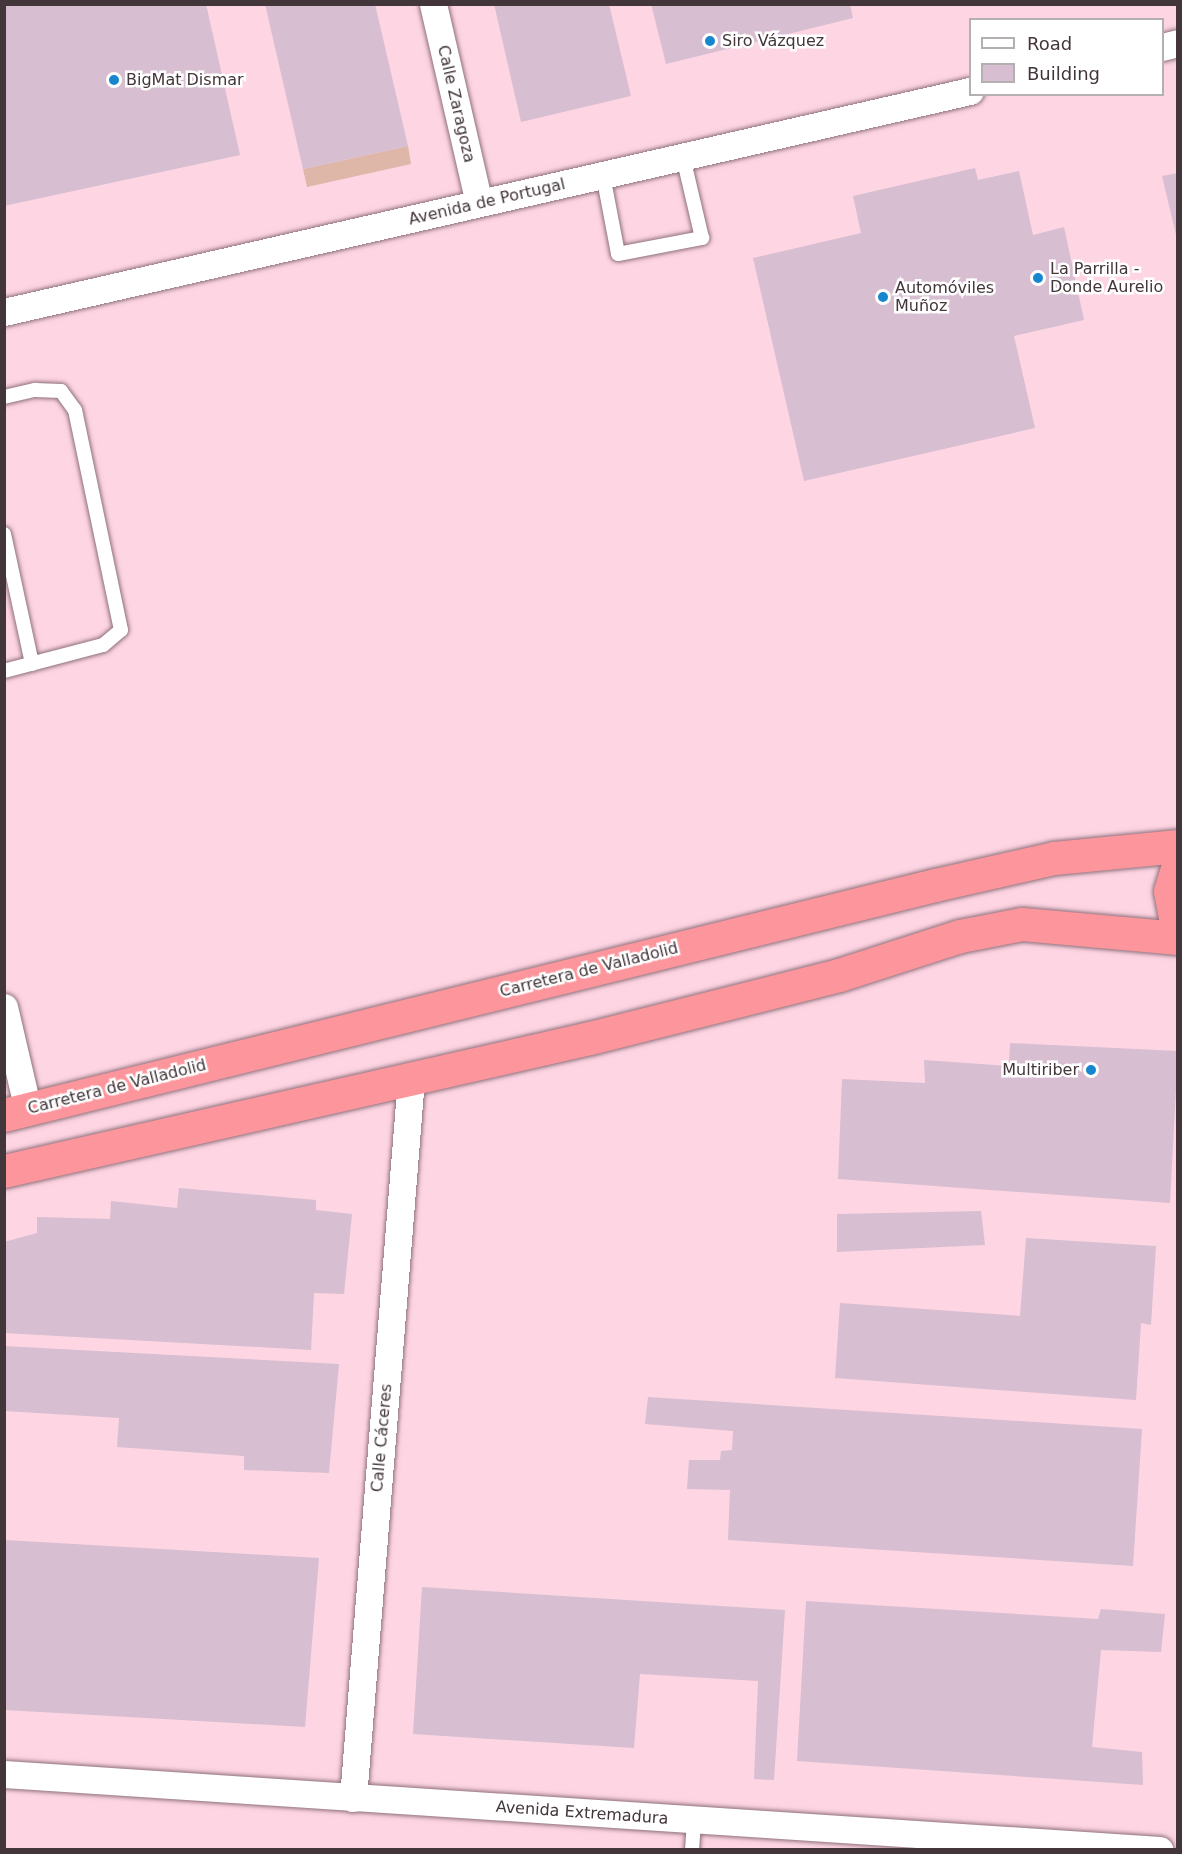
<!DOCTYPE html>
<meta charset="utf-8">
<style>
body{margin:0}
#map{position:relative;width:1182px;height:1854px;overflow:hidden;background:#fde9ef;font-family:"DejaVu Sans",sans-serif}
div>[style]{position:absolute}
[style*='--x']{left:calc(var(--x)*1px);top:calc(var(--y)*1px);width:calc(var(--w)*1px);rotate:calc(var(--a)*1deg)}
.built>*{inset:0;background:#fed5e3}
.green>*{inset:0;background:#dfb7a9}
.building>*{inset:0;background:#d7bed1}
.roads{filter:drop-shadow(0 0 2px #8e717b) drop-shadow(0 0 2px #8e717b)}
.service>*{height:14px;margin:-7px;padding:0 7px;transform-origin:7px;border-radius:7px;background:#fff}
.minor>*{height:27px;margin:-13.5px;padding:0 13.5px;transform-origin:13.5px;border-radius:13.5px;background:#fff}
.trunk>*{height:33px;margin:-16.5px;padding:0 16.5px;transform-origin:16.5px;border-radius:16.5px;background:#fc969c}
.dots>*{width:16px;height:16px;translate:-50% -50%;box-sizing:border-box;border:3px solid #fff;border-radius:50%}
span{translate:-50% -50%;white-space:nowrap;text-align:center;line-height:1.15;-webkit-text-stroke:5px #fff;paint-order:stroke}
.poi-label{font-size:16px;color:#43363b}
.left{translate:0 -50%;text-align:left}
.right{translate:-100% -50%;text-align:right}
.street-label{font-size:16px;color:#43363b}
.frame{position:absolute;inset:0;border:6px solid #43363b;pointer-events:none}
.legend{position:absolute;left:969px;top:18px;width:195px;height:78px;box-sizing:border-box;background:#fff;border:2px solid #b4afb1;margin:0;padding:8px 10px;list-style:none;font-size:18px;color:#43363b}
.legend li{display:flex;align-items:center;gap:12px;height:30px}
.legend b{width:30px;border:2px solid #b4afb1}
</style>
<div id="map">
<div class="built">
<i style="clip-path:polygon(evenodd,5px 5px,1177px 5px,1177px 1849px,5px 1849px,5px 5px,970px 20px,1162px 20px,1162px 94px,970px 94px,970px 20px)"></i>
</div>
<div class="green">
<i style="clip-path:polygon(408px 146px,411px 164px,307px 187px,303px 169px)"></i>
</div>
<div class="building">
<i style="clip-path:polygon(4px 4px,206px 4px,240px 155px,4px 206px)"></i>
<i style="clip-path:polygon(265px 4px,375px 4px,408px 146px,303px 169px)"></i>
<i style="clip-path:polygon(494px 4px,609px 4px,631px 96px,521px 122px)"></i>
<i style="clip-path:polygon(651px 4px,850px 4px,853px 18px,666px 64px)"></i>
<i style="clip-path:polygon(975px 168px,978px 180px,1019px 171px,1033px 235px,1064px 227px,1084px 320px,1014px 336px,1035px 428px,804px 481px,753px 258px,861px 233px,853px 196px)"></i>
<i style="clip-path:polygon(1178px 173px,1178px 239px,1177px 239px,1162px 176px)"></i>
<i style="clip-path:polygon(1010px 1043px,1178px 1051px,1170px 1203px,838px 1179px,842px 1079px,925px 1083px,924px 1060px,1009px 1066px)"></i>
<i style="clip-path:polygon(179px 1188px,316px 1200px,316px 1210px,352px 1214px,344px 1294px,314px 1293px,311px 1350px,4px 1333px,4px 1242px,37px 1233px,37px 1217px,110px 1219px,111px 1201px,177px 1208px)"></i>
<i style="clip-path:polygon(981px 1211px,985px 1245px,837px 1252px,837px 1214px)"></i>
<i style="clip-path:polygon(1026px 1238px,1156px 1246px,1151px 1325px,1141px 1323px,1136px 1400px,835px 1378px,840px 1303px,1020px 1316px)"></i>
<i style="clip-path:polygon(4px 1346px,339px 1364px,329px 1473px,244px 1470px,244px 1456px,117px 1447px,119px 1418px,4px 1411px)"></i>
<i style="clip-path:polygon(648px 1397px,1142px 1429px,1133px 1566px,728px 1540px,730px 1490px,687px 1489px,689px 1460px,720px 1460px,721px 1451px,732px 1450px,733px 1431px,645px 1424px)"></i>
<i style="clip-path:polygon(5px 1540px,319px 1558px,305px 1727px,5px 1710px)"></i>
<i style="clip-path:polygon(422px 1587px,785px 1610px,774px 1780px,754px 1779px,758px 1681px,640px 1674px,634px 1748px,413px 1734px)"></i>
<i style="clip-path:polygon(806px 1601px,1098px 1619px,1101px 1609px,1165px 1614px,1161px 1652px,1101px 1650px,1092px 1747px,1142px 1752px,1143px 1785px,797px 1761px)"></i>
</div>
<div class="roads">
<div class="service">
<i style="--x:603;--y:175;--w:80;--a:79.2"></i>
<i style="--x:618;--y:254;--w:86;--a:-10.8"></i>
<i style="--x:702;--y:238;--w:83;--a:-103.2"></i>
<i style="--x:4;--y:397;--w:32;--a:-13"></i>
<i style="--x:35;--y:390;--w:26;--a:2"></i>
<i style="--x:61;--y:391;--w:24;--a:54"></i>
<i style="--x:75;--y:410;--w:225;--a:78.2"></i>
<i style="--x:121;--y:630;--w:23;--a:140"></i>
<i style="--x:103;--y:645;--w:102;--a:165.3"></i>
<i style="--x:4;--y:534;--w:133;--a:77.8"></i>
<i style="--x:692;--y:1850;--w:30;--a:-86"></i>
</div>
<div class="minor">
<i style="--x:433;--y:4;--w:204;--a:77"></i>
<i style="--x:1162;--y:47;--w:16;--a:-14"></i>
<i style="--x:4;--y:312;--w:991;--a:-12.89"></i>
<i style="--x:4;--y:1007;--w:106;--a:76.9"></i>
<i style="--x:4;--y:1774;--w:1158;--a:3.76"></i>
<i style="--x:353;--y:1798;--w:722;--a:-85.39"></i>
</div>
<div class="trunk">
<i style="--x:1178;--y:865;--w:27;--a:107"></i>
<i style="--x:1170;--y:891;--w:43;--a:79.2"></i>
<i style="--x:4;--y:1115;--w:959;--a:-13.88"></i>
<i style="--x:935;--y:885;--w:122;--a:-12.8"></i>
<i style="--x:1054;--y:858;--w:125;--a:-5.5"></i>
<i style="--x:4;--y:1171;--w:601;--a:-12.79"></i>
<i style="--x:590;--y:1038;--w:257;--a:-14.2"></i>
<i style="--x:839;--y:975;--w:127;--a:-17.9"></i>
<i style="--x:960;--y:936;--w:63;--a:-11"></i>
<i style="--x:1022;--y:924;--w:157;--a:5.1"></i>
</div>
</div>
<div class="dots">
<i style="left:710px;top:41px;background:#1686cf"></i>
<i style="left:114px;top:80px;background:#1686cf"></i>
<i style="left:1038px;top:278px;background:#1686cf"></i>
<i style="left:883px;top:297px;background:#1686cf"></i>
<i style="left:1091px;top:1070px;background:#1686cf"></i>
</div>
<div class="poi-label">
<span class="left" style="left:722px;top:41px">Siro Vázquez</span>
<span class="left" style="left:126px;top:80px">BigMat Dismar</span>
<span class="left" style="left:1050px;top:278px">La Parrilla -<br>Donde Aurelio</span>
<span class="left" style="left:895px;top:297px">Automóviles<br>Muñoz</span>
<span class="right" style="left:1079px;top:1070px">Multiriber</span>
</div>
<div class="street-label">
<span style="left:456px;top:104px;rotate:77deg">Calle Zaragoza</span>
<span style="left:487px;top:202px;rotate:-13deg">Avenida de Portugal</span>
<span style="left:589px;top:970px;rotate:-14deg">Carretera de Valladolid</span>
<span style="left:117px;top:1087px;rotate:-14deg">Carretera de Valladolid</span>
<span style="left:382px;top:1438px;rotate:-85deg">Calle Cáceres</span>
<span style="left:582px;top:1813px;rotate:4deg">Avenida Extremadura</span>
</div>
<div class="frame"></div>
<ul class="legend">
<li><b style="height:8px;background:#fff"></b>Road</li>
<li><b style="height:16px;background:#d7bed1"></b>Building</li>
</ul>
</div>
